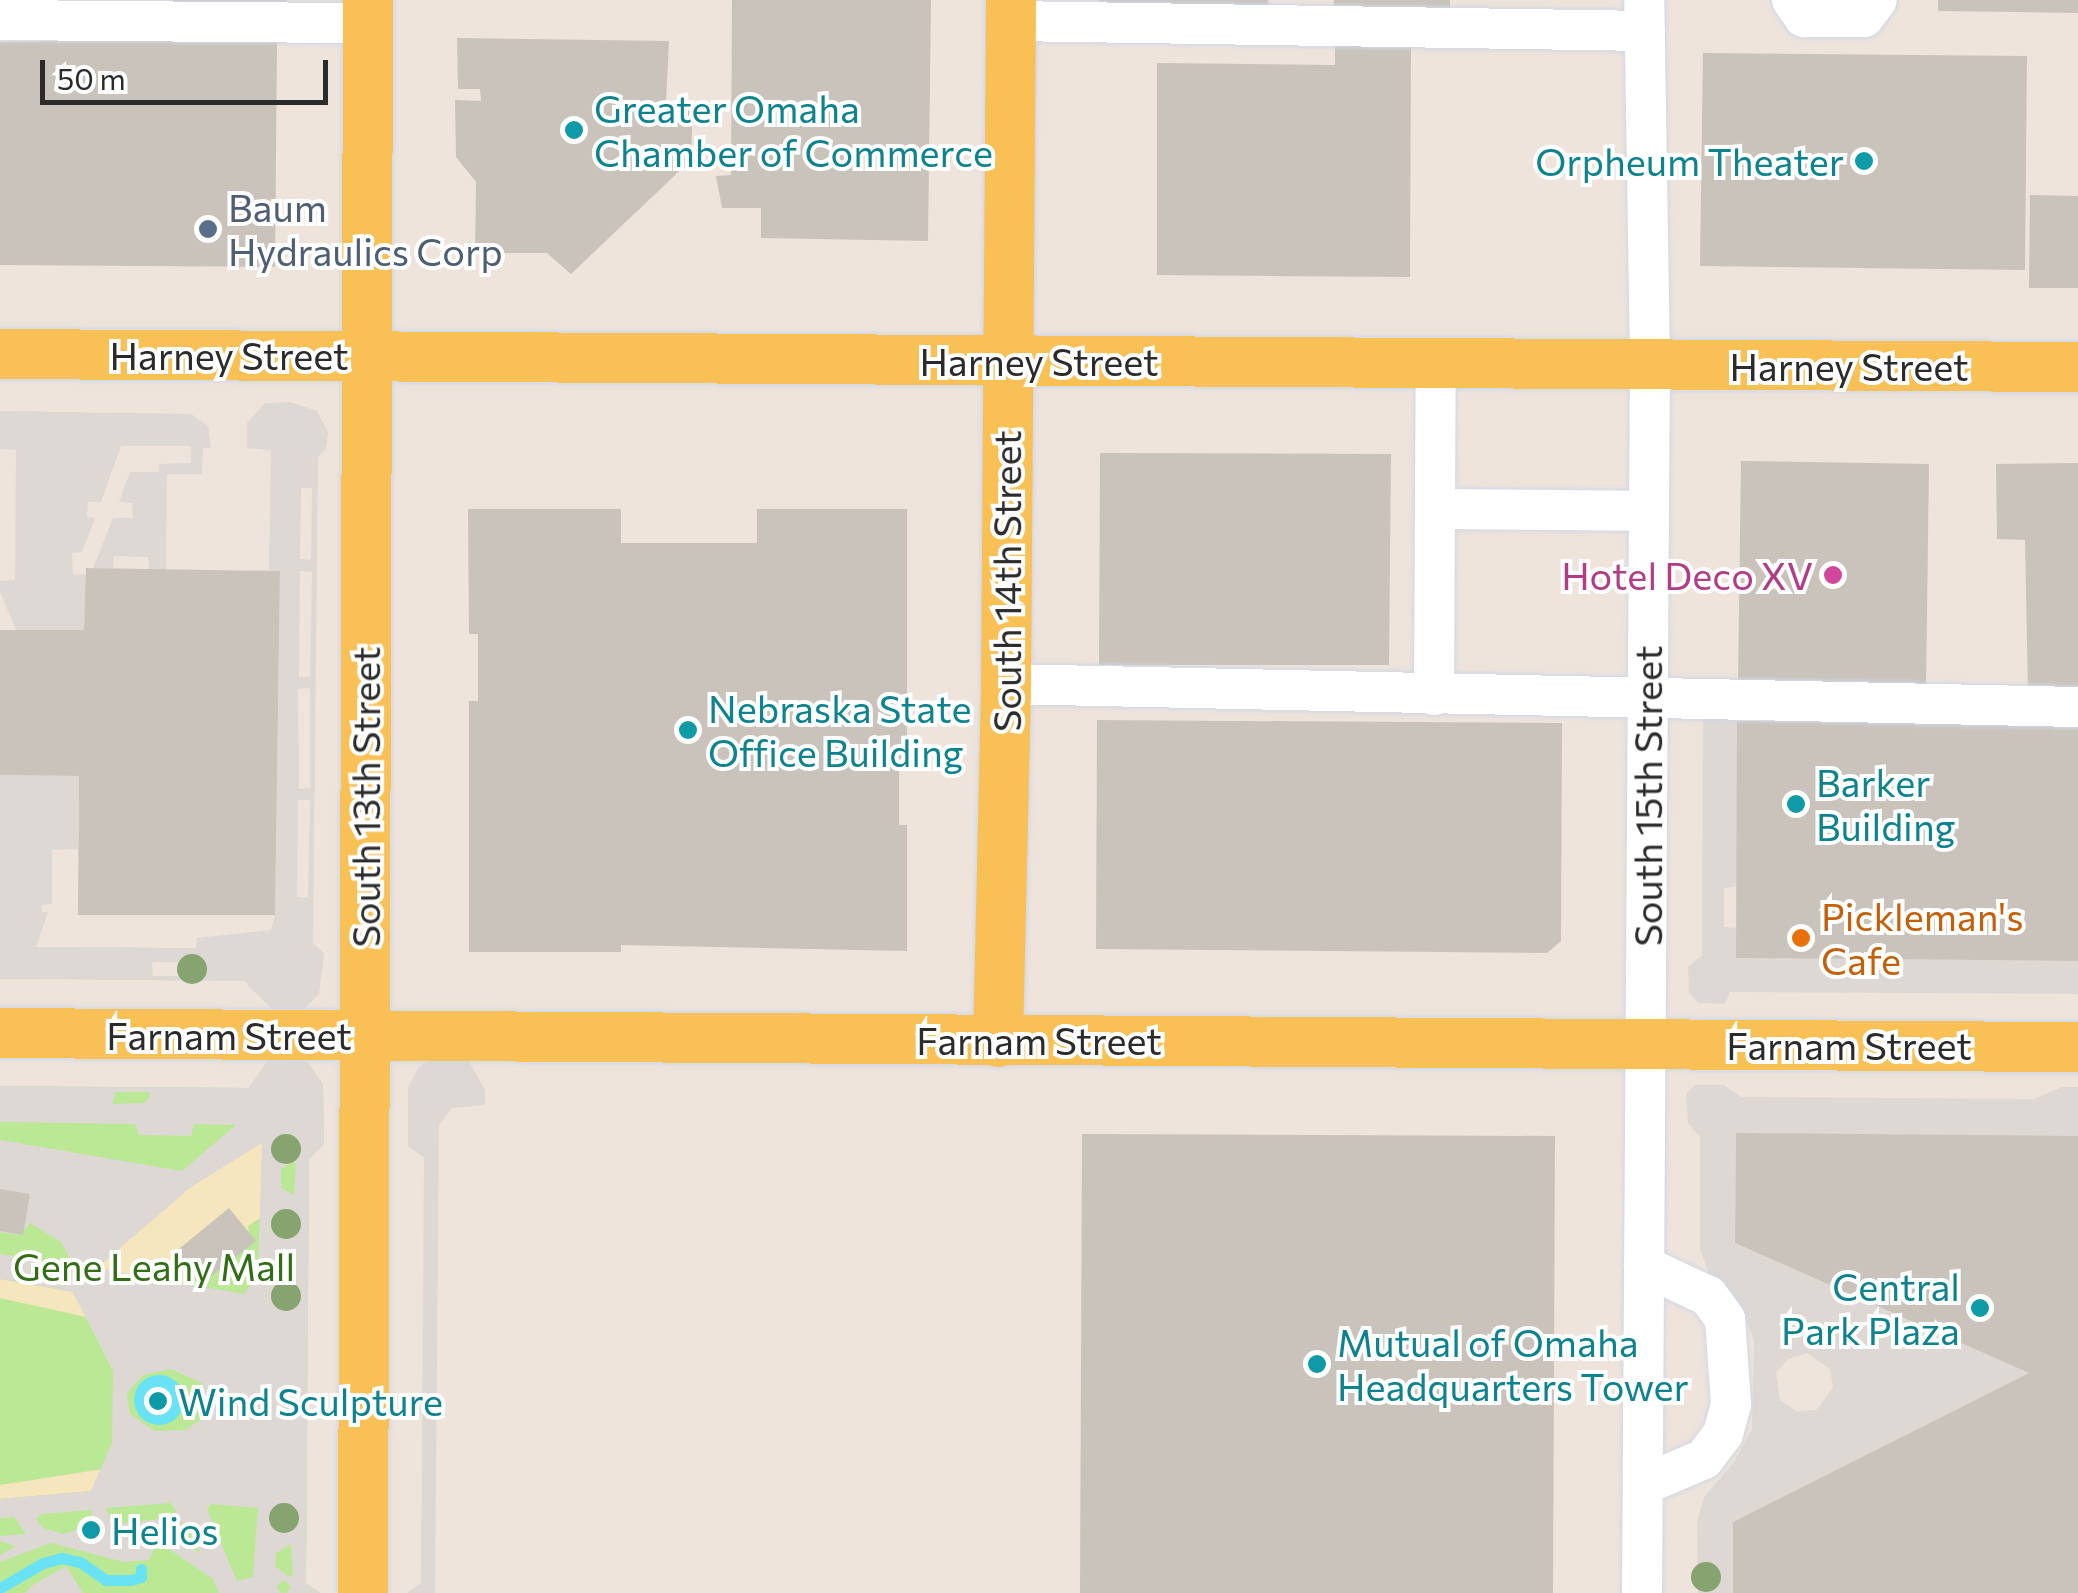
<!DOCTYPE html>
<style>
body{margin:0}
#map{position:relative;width:2078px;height:1593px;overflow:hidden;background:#eee4dc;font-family:Commissioner,sans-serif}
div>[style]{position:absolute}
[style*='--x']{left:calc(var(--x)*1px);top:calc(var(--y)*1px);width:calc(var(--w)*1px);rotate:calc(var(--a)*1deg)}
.green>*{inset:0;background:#bbe895}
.sand>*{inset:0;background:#f5e6be}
.plaza>*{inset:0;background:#ded8d4}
.water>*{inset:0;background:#69e2f6}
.round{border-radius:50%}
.stream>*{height:11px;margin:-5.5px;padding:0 5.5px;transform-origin:5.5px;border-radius:5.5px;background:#69e2f6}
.building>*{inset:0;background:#c9c3bb}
.roads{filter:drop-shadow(0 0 2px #d1d7e5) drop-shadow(0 0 2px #d1d7e5)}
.minor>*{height:40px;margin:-20px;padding:0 20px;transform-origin:20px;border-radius:20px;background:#fff}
.major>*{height:50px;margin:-25px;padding:0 25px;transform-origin:25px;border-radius:25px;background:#f9c056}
.trees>*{width:30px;height:30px;margin:-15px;border-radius:50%;background:#87a36f}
.dots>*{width:28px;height:28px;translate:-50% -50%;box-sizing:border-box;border:5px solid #fff;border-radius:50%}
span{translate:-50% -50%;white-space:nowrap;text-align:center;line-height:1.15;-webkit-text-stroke:8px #fff;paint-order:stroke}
.culture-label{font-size:38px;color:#0d838f}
.left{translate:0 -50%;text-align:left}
.right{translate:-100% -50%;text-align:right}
.service-label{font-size:38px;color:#4e5e75}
.street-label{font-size:38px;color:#2b2b2b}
.hotel-label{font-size:38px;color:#b23c85}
.food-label{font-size:38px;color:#c56008}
.park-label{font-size:38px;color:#326e16}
.scale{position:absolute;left:40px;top:60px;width:288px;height:45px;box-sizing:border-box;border:5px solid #2b2b2b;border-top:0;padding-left:12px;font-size:30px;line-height:35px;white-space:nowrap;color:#2b2b2b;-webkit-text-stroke:8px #fff;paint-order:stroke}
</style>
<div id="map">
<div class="green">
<i style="clip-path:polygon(271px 1056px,307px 1062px,323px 1084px,324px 1144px,309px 1159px,306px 1583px,320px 1593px,0 1593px,0 1086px,249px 1088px)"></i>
</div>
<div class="sand">
<i style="clip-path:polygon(258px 1144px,263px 1144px,260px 1218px,248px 1226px,251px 1243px,206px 1280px,191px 1276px,179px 1285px,97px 1268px,98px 1263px,191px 1187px)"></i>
<i style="clip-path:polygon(0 1279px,73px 1292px,86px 1317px,0 1298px)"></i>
<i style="clip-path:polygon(103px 1469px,91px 1491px,0 1499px,0 1485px)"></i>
</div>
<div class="plaza">
<i style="clip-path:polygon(evenodd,291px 402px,317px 411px,328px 432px,326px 449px,318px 457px,313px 943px,324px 953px,319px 994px,303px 1010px,274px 1011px,244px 981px,0 979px,0 775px,79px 776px,78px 849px,52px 850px,52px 904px,42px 905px,42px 912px,48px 912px,36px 947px,196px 948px,197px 938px,271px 930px,275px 914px,280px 572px,269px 570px,271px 450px,247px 448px,247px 423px,265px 403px,291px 402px,301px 488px,312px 488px,311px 560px,300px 559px,301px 488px,291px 402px,300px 571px,312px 572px,310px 677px,299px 677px,300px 571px,291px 402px,310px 688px,310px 788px,299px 789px,298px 689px,310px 688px,291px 402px,298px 800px,310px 800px,308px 898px,297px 897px,298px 800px,291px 402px,152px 962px,198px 962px,198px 976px,153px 976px,152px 962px)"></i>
<i style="clip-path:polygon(0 411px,191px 414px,208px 426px,211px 448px,203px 448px,202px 474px,167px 474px,166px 570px,149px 569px,148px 557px,114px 556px,113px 569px,93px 568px,113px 518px,133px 518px,132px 503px,119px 502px,130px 472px,159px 472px,159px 464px,191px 463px,191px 446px,121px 446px,101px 502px,88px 502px,87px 517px,95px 518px,82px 552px,72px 553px,73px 574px,86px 575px,84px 630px,16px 630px,0 592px,0 581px,15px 580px,16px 450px,0 449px)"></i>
<i style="clip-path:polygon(1703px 708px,1737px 708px,1737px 886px,1724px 888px,1724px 927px,1737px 928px,1736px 958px,2078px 961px,2078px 994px,1730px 992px,1725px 1004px,1698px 1003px,1689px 993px,1688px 967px,1702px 955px)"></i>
<i style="clip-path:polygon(evenodd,271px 1056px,307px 1062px,323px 1084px,324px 1144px,309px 1159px,306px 1583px,320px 1593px,286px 1593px,291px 1587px,284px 1580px,276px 1587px,281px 1593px,219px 1593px,213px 1579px,157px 1541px,149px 1560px,124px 1562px,51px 1543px,0 1562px,0 1555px,16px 1546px,0 1541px,0 1536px,26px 1534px,14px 1517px,0 1518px,0 1499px,91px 1491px,112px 1443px,113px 1371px,73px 1292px,0 1279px,0 1254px,66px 1265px,71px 1261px,61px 1242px,30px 1223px,18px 1235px,0 1232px,0 1140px,182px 1171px,236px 1125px,194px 1124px,191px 1136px,139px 1135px,135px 1124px,0 1122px,0 1086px,249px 1088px,271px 1056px,116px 1092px,149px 1092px,150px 1096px,144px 1103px,112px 1104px,116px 1092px,271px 1056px,262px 1143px,258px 1273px,244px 1294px,97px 1268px,191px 1187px,262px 1143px,271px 1056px,293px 1162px,296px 1164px,294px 1195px,281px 1188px,281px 1169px,293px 1162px,271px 1056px,294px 1249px,295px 1279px,292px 1281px,277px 1273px,278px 1258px,294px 1249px,271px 1056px,171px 1369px,202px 1383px,207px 1409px,201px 1419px,186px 1430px,154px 1431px,130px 1414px,127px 1393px,143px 1375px,171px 1369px,271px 1056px,171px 1503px,177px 1512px,168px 1518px,119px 1524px,111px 1521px,106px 1508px,171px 1503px,271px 1056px,210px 1504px,258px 1508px,253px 1577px,237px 1581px,207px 1509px,210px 1504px,271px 1056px,91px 1510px,94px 1523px,64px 1534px,43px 1528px,36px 1519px,42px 1514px,91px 1510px,271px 1056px,183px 1522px,201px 1553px,201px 1554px,171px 1533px,183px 1522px,271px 1056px,291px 1544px,293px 1574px,290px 1577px,275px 1566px,276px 1553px,291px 1544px)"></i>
<i style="clip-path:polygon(435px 1058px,468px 1060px,485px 1090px,485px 1105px,452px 1108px,439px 1125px,435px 1593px,407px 1593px,421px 1583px,424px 1158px,408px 1146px,408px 1087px,419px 1067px)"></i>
<i style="clip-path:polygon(evenodd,1695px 1085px,1723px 1085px,1742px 1097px,2033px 1099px,2062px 1087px,2078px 1087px,2078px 1136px,1736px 1134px,1735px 1243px,2029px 1373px,1733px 1522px,1733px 1593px,1698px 1593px,1697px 1522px,1704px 1497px,1734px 1462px,1752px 1429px,1754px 1341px,1746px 1319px,1710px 1277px,1700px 1249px,1700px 1137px,1688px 1123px,1686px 1094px,1695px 1085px,1807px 1353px,1830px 1369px,1833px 1388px,1816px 1410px,1796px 1411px,1780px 1400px,1776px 1373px,1788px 1359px,1807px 1353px)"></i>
<i style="clip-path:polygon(66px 1566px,83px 1593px,25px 1593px,33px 1585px)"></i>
</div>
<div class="water">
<i class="round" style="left:134px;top:1375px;width:50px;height:50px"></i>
</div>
<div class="stream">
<i style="--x:0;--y:1588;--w:50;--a:-30.2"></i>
<i style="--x:43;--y:1563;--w:20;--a:-15"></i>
<i style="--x:62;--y:1558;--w:18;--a:13"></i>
<i style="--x:80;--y:1562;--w:32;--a:35"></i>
<i style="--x:106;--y:1580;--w:25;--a:0"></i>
<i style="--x:131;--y:1580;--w:10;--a:-17"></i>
<i style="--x:141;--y:1577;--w:8;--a:-90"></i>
</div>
<div class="building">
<i style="clip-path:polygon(169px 0,287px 0,287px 6px,169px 3px)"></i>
<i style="clip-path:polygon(732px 0,931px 0,928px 241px,761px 238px,761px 208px,722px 208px,716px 176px,731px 175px)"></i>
<i style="clip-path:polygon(1099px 0,1268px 0,1269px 9px,1099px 9px)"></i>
<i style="clip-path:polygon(1334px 0,1450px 0,1450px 12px,1333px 11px)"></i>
<i style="clip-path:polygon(1938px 0,2078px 0,2078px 13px,1938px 11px)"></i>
<i style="clip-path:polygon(457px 38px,669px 41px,666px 103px,693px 102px,691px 160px,571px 274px,547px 253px,475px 253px,476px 182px,456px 157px,455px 100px,481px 101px,480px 89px,458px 89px)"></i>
<i style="clip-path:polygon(161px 40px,277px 42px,275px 267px,0 265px,0 42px)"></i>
<i style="clip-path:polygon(1335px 44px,1411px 46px,1410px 277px,1157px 275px,1157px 63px,1335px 65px)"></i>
<i style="clip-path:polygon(1703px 53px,2027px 56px,2025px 270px,1700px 266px)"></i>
<i style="clip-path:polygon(2030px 195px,2078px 196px,2078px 288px,2029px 288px)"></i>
<i style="clip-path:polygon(1100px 453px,1391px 454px,1389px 665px,1099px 665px)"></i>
<i style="clip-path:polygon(1741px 461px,1929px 464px,1926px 688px,1738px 685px)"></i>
<i style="clip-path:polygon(2078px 463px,2078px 692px,2028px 691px,2025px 540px,1997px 539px,1996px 464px)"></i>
<i style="clip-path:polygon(468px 509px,621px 509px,621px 543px,757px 543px,757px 509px,907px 509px,907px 759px,899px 759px,899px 825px,907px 825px,907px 951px,621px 945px,621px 952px,469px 952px,469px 701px,478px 701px,478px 634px,469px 634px)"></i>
<i style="clip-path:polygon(86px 568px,280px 571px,275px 915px,78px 915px,79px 776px,0 775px,0 630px,84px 630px)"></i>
<i style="clip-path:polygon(1097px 720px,1562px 723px,1561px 941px,1547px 953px,1096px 949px)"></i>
<i style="clip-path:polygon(1737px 721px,2078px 723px,2078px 961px,1736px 958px)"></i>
<i style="clip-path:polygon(1736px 1133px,2078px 1136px,2078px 1593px,1733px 1593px,1733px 1522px,2029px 1373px,1735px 1243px)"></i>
<i style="clip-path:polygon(1082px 1134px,1555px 1136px,1553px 1593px,1080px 1593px)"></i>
<i style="clip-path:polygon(0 1189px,30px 1194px,23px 1235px,0 1231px)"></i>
<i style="clip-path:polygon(229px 1208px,256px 1241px,200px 1285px,174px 1253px)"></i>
</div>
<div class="roads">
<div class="minor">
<i style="--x:1792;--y:0;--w:21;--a:55"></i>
<i style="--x:1804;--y:17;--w:60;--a:0"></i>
<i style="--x:1864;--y:17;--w:21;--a:-53"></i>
<i style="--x:0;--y:20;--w:368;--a:0.5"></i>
<i style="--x:1011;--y:21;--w:634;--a:0.9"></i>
<i style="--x:1435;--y:509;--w:214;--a:0.5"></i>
<i style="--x:1006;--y:684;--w:1072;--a:1.23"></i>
<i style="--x:1434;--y:695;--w:332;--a:-89.7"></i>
<i style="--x:1643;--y:1485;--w:66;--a:-23.1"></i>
<i style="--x:1704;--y:1459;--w:31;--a:-53"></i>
<i style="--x:1723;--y:1434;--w:31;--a:-75"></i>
<i style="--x:1731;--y:1404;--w:85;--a:-94"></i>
<i style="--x:1725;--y:1319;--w:29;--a:-126"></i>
<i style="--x:1708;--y:1296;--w:71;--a:-154.9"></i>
<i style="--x:1642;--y:1593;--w:1229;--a:-89.63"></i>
<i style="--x:1650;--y:364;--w:364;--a:-90.9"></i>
</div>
<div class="major">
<i style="--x:0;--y:354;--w:2078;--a:0.36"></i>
<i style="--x:0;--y:1033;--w:2078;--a:0.39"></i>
<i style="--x:998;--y:1042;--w:358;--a:-88.7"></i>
<i style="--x:1006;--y:684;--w:684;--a:-89.58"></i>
<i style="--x:363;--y:1593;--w:1593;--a:-89.82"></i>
</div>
</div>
<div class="trees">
<i style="left:192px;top:969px"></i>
<i style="left:286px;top:1149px"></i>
<i style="left:286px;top:1224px"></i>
<i style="left:286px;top:1296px"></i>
<i style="left:284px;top:1518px"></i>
<i style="left:1706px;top:1577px"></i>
</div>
<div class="dots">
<i style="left:574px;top:130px;background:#0f9aa8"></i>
<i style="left:1864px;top:161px;background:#0f9aa8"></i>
<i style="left:208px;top:229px;background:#5c6f8a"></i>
<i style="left:1833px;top:575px;background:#d1479c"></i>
<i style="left:688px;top:730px;background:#0f9aa8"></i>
<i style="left:1796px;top:804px;background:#0f9aa8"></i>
<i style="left:1801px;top:938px;background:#e8710a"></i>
<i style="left:1980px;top:1308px;background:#0f9aa8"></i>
<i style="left:1317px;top:1364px;background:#0f9aa8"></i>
<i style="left:158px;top:1401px;background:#0f9aa8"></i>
<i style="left:91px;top:1530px;background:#0f9aa8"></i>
</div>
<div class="culture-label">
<span class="left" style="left:594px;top:130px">Greater Omaha<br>Chamber of Commerce</span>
<span class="right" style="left:1844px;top:161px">Orpheum Theater</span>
<span class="left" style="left:708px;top:730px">Nebraska State<br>Office Building</span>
<span class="left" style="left:1816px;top:804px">Barker<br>Building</span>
<span class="right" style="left:1960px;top:1308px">Central<br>Park Plaza</span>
<span class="left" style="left:1337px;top:1364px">Mutual of Omaha<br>Headquarters Tower</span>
<span class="left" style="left:178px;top:1401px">Wind Sculpture</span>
<span class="left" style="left:111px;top:1530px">Helios</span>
</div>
<div class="service-label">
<span class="left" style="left:228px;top:229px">Baum<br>Hydraulics Corp</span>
</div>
<div class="street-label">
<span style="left:229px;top:355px">Harney Street</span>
<span style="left:1039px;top:361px">Harney Street</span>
<span style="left:1849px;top:366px">Harney Street</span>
<span style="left:1006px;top:581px;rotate:-90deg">South 14th Street</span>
<span style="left:1647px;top:796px;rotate:-90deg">South 15th Street</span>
<span style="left:365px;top:797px;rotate:-90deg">South 13th Street</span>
<span style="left:229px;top:1035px">Farnam Street</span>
<span style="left:1039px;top:1040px">Farnam Street</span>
<span style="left:1849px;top:1045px">Farnam Street</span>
</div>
<div class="hotel-label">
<span class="right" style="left:1813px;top:575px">Hotel Deco XV</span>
</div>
<div class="food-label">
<span class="left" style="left:1821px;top:938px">Pickleman's<br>Cafe</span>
</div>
<div class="park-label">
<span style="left:154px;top:1266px">Gene Leahy Mall</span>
</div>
<div class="scale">50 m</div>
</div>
